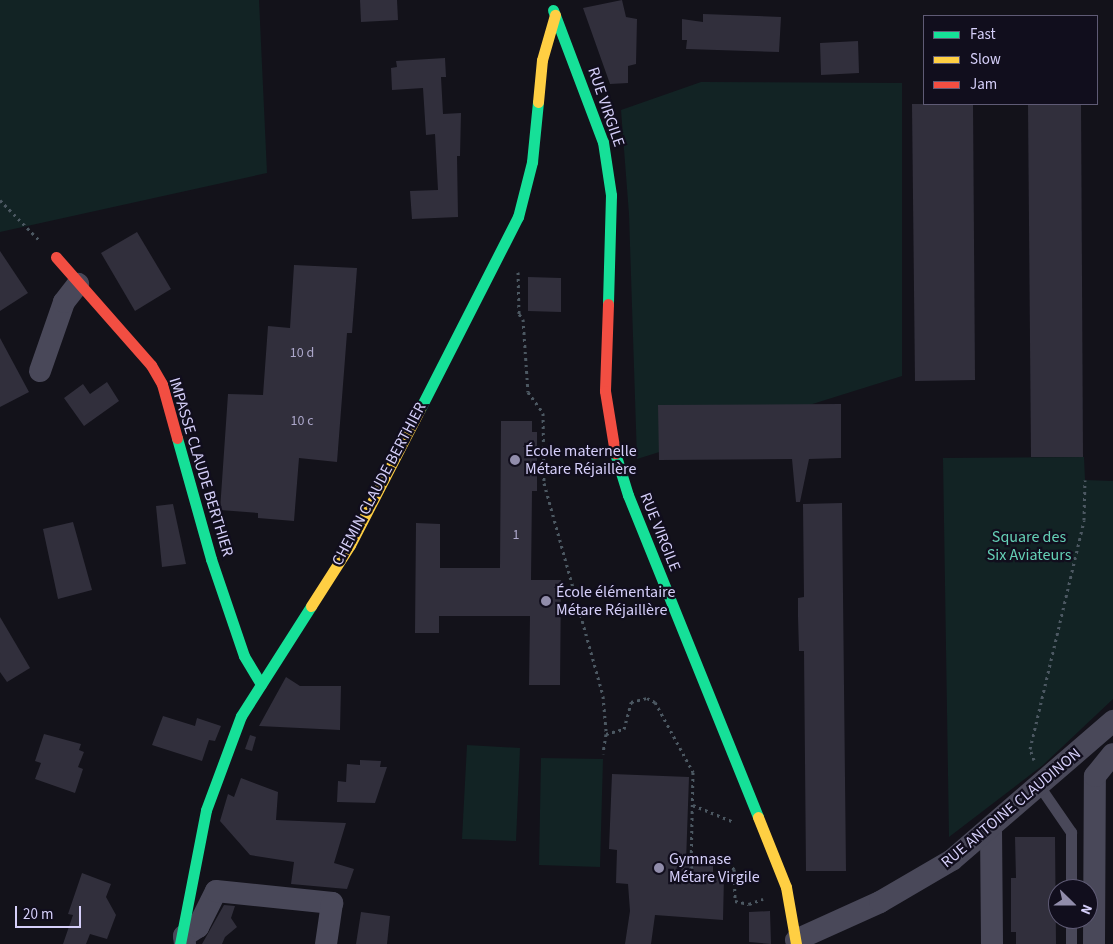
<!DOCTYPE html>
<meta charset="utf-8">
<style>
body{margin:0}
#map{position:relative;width:1113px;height:944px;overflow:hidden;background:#13121a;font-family:"Source Sans 3",sans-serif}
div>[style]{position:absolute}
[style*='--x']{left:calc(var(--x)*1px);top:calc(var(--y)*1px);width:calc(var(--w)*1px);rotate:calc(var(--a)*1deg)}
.green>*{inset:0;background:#122324}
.building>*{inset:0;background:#312f3c}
.path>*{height:3px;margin-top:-1.5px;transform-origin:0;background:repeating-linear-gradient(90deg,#4c5862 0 2.5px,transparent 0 6.5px)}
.lane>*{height:11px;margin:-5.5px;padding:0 5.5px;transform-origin:5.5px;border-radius:5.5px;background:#494859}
.street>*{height:22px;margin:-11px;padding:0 11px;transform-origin:11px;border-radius:11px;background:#494859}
.fast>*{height:11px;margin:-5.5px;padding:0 5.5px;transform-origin:5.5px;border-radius:5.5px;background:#16e098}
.slow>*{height:11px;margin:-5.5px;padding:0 5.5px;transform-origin:5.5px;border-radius:5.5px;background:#ffcf43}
.jam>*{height:11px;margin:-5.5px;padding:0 5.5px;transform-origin:5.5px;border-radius:5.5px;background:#f24e42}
.dots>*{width:14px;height:14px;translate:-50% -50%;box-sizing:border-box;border:2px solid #110e1d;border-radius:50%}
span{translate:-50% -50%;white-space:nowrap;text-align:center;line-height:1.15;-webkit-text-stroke:4.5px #110e1d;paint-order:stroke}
.number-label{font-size:14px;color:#aca7ca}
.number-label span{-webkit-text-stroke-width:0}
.street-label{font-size:16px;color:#d5cff9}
.poi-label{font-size:16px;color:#d5cff9}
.left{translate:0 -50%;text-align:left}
.park-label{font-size:16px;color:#65d0b6}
.legend{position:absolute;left:923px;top:15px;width:175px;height:90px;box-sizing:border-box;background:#110e1d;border:1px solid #5f5b75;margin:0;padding:6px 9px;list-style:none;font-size:15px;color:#d5cff9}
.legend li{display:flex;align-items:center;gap:10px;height:25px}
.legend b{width:25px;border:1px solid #5f5b75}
.north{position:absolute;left:1048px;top:879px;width:50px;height:50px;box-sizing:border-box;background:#110e1d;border:1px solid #5f5b75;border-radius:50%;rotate:112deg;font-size:14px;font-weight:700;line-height:20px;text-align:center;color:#d5cff9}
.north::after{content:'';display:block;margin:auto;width:18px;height:22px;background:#918dab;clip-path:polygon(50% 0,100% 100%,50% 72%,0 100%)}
.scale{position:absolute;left:15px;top:906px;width:66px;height:22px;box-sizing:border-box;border:2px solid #d5cff9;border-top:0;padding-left:6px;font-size:15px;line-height:18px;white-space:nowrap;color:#d5cff9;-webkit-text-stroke:4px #110e1d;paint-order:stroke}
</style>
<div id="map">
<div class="green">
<i style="clip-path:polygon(0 0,259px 0,267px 173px,0 232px)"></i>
<i style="clip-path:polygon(701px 82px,902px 83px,902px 376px,637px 459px,629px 214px,621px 110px)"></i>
<i style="clip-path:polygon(1084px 457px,1085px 480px,1113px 481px,1113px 699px,1043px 765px,949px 837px,943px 458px)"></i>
<i style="clip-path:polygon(467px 745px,520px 748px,516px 841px,462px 839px)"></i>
<i style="clip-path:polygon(541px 758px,603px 759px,600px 867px,539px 865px)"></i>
</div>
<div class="building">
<i style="clip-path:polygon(360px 0,397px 0,398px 20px,361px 22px)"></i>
<i style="clip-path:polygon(622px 0,626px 17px,637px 19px,636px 64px,628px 66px,628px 83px,610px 84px,583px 8px)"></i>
<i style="clip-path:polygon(703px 14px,781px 17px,779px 52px,686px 49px,687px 40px,682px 40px,682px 19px,703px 22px)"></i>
<i style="clip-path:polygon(858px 41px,859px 73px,821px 75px,820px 43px)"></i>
<i style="clip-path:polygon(445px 58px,446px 77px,441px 77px,443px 114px,461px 113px,460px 156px,457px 156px,458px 217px,412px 219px,410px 191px,438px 190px,435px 134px,426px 135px,423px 88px,392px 90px,391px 68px,397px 67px,396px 61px)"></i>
<i style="clip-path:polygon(912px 104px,973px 104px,975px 380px,915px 381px)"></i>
<i style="clip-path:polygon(1028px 104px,1081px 104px,1083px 457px,1031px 457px)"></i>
<i style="clip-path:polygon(137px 232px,171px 289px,135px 311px,101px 253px)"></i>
<i style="clip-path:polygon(0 251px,28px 293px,0 311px)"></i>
<i style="clip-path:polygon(294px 265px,357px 268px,352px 333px,347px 333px,337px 462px,299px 458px,294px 521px,258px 518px,258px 513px,220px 510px,228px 394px,263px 395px,268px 326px,290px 328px)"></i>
<i style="clip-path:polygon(528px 277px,561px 278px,561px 312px,528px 311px)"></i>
<i style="clip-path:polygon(0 338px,29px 392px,0 407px)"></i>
<i style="clip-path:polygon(107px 382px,119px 401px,84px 426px,64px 398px,83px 384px,90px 394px)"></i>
<i style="clip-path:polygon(841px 404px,841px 458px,809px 459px,800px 502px,796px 502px,792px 459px,659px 460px,658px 405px)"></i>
<i style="clip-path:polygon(501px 421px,532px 421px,532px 432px,537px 432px,537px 491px,532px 491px,531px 580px,561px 580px,560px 685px,529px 685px,530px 616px,439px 616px,439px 633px,415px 633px,416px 523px,440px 524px,440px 568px,500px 568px)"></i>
<i style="clip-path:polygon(842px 503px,846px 871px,806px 871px,804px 651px,799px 651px,798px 616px,798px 598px,804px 597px,803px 504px)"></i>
<i style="clip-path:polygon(173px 504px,186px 564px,162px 567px,156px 506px)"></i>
<i style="clip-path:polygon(73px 522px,92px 590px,58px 599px,43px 529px)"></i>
<i style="clip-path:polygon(0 617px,30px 668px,7px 682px,0 672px)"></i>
<i style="clip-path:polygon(286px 677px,300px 686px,341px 686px,340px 730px,259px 726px)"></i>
<i style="clip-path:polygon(163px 716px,195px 726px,197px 718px,221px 726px,215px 741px,209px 740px,202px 761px,152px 745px)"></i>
<i style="clip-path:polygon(44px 734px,81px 744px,79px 750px,84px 752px,78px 767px,83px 769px,75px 793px,35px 779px,41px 763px,35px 761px)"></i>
<i style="clip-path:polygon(250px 735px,256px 737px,252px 751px,245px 749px)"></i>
<i style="clip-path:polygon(360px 760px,381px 761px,380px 767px,387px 767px,375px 803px,337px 802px,338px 781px,346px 782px,347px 764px,360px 765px)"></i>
<i style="clip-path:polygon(612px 774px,689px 777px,686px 862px,713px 864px,713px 876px,724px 876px,723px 920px,655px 915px,651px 944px,625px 944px,630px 911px,628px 884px,616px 883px,617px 850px,609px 849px)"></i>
<i style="clip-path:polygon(241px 778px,278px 792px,276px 820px,346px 823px,334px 863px,354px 869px,347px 889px,291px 884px,294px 862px,250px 855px,220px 821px,228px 794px,234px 797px)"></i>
<i style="clip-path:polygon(1015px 837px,1055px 837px,1056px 944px,1016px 944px,1016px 932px,1011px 932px,1011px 878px,1016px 878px)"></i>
<i style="clip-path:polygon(82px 873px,111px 884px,106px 897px,116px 915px,107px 939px,90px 934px,86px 944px,63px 944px,73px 915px,68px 914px)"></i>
<i style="clip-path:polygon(224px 905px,235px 906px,231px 918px,237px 927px,225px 937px,222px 944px,202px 944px)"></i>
<i style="clip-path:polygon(770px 911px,771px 944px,749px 942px,749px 912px)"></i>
<i style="clip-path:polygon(361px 912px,390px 916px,387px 944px,356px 944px)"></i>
</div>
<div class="path">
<i style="--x:0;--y:200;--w:57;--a:45.7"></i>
<i style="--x:518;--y:272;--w:42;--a:88.6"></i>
<i style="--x:519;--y:314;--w:6;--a:51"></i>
<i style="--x:523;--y:319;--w:73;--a:86.1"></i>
<i style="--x:528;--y:392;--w:26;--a:54"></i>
<i style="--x:543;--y:413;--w:70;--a:89.2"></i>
<i style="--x:544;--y:483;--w:221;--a:74.5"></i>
<i style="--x:603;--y:696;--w:38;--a:85"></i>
<i style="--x:606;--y:734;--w:20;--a:99"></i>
<i style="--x:606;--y:734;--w:19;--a:-16"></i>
<i style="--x:624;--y:729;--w:28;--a:-75"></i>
<i style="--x:631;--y:702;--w:16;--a:-14"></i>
<i style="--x:647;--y:698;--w:9;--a:27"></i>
<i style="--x:655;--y:702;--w:80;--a:61.5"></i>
<i style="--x:693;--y:772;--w:96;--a:91.2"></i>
<i style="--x:691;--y:868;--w:18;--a:-41"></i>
<i style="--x:705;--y:856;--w:19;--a:6"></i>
<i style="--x:724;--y:858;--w:15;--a:48"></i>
<i style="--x:734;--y:869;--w:32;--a:88"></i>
<i style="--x:735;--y:901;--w:14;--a:12"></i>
<i style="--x:749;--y:904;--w:15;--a:-20"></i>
<i style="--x:1034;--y:760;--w:12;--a:-110"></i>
<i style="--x:1030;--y:749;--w:235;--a:-76.7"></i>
<i style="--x:1084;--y:520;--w:40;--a:-88.6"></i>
<i style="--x:693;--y:805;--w:44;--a:22.5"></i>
</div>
<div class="lane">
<i style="--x:1040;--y:787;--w:55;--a:55.4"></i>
<i style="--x:1071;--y:832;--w:57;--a:90"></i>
<i style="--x:1071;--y:944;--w:25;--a:-90"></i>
</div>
<div class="street">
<i style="--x:40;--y:371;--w:73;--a:-70.8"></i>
<i style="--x:64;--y:302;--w:23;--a:-52"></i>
<i style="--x:991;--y:828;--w:116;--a:89.5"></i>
<i style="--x:796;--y:940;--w:92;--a:-24.3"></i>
<i style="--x:880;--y:902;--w:83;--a:-30.3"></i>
<i style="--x:952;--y:860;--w:213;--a:-40.8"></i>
<i style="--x:185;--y:944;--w:8;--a:-97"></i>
<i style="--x:184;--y:936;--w:17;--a:-33"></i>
<i style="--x:198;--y:927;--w:40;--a:-63.4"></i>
<i style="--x:216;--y:891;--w:117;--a:5.9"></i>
<i style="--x:332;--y:903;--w:41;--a:98.3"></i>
<i style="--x:1094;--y:944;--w:168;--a:-89.7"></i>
<i style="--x:1095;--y:776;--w:28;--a:-51"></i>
</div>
<div class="fast">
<i style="--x:553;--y:10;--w:141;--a:69.3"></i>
<i style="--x:603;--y:142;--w:54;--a:81.4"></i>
<i style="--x:611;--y:195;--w:109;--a:91.6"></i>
<i style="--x:420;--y:409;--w:216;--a:-63"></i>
<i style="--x:518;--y:217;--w:57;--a:-75.7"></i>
<i style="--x:532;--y:162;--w:60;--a:-84.3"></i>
<i style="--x:177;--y:438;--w:126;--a:74.3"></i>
<i style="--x:211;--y:559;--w:102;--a:71.2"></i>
<i style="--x:244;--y:656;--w:33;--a:59"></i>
<i style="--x:615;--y:453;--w:44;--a:72.8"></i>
<i style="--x:628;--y:495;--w:347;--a:68"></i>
<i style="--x:180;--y:944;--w:136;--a:-79"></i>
<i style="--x:206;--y:810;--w:100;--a:-69.6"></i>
<i style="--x:241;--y:716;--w:130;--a:-57.5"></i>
</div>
<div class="slow">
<i style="--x:538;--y:102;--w:42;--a:-84.6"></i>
<i style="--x:542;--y:60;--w:47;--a:-73.9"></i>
<i style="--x:311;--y:606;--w:72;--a:-57.4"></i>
<i style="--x:350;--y:545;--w:153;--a:-62.8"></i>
<i style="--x:758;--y:817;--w:75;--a:68.2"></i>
<i style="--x:786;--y:887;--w:58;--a:80"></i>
</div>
<div class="jam">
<i style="--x:56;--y:257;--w:144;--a:48.7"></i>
<i style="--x:151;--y:365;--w:22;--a:60"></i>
<i style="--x:162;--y:384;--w:56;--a:74.5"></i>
<i style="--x:608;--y:304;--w:87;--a:92"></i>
<i style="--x:605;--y:391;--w:63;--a:80.8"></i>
</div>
<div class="dots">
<i style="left:515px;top:460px;background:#918dab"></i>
<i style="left:546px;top:601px;background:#918dab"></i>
<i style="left:659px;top:868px;background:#918dab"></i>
</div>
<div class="number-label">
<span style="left:302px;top:353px">10 d</span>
<span style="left:302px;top:421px">10 c</span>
<span style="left:516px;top:535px">1</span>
</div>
<div class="street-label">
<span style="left:606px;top:107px;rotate:71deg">RUE VIRGILE</span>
<span style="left:201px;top:467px;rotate:73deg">IMPASSE CLAUDE BERTHIER</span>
<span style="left:379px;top:484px;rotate:-62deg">CHEMIN CLAUDE BERTHIER</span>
<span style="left:660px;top:532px;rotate:68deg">RUE VIRGILE</span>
<span style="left:1011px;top:808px;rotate:-40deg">RUE ANTOINE CLAUDINON</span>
</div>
<div class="poi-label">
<span class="left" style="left:525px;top:460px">École maternelle<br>Métare Réjaillère</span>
<span class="left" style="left:556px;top:601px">École élémentaire<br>Métare Réjaillère</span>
<span class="left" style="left:669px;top:868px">Gymnase<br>Métare Virgile</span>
</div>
<div class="park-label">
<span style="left:1029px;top:546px">Square des<br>Six Aviateurs</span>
</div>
<ul class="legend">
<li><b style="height:6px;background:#16e098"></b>Fast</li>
<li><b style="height:6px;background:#ffcf43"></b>Slow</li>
<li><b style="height:6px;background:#f24e42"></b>Jam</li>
</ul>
<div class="north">N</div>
<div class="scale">20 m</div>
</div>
